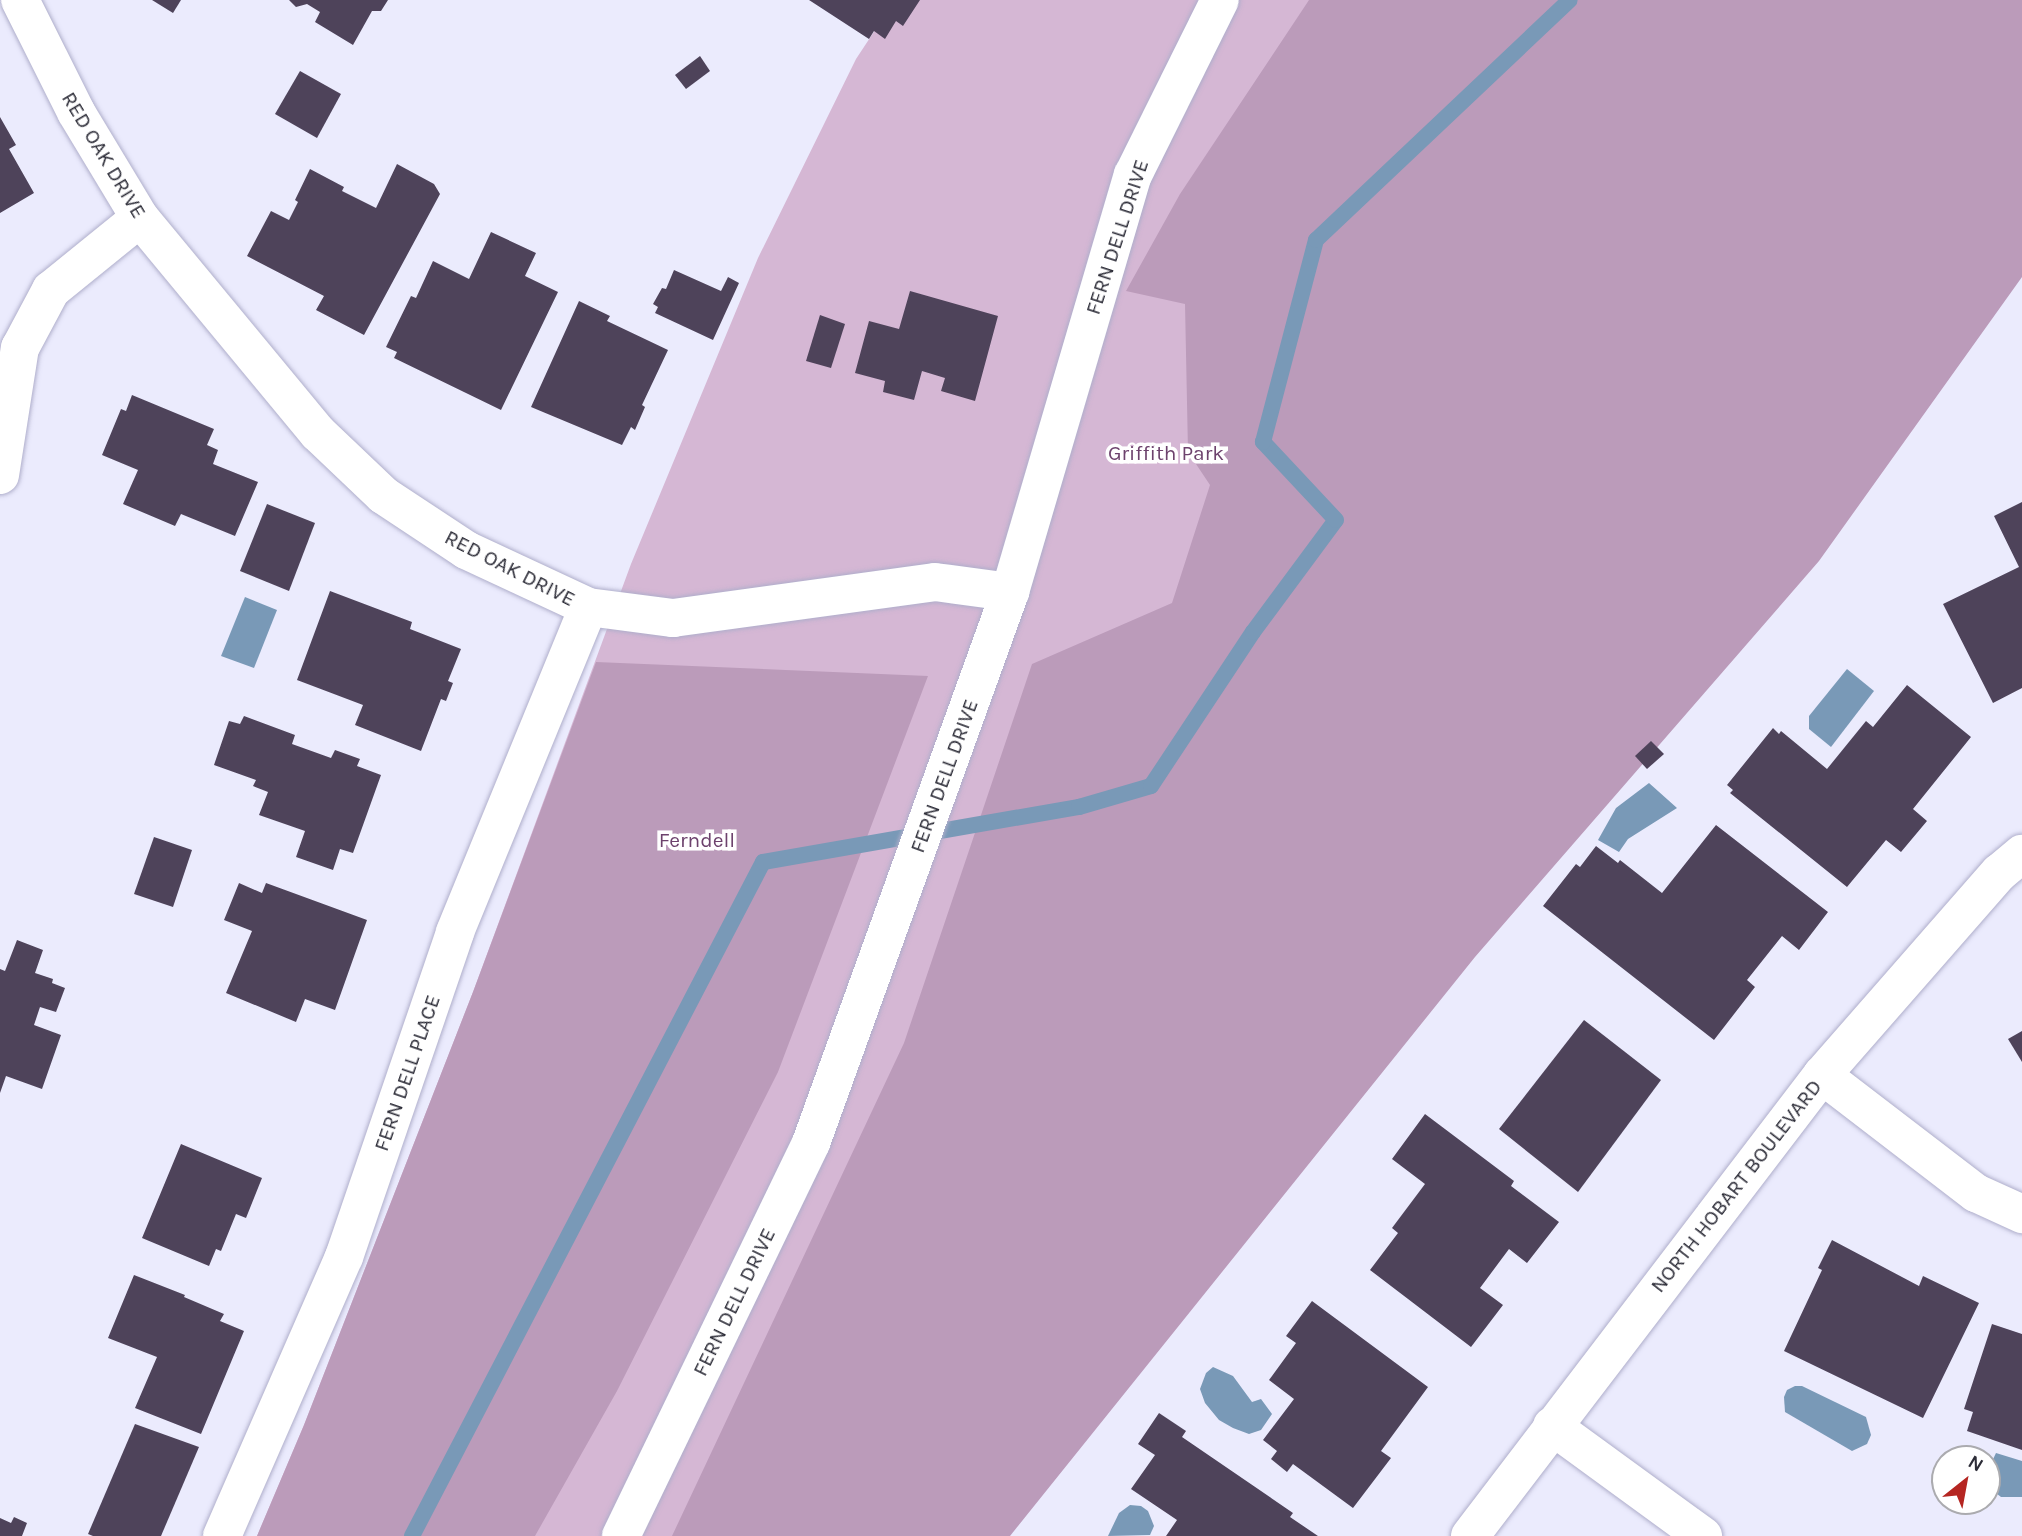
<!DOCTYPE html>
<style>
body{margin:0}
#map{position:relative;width:2022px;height:1536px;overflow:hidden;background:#ebebfd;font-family:Karla,sans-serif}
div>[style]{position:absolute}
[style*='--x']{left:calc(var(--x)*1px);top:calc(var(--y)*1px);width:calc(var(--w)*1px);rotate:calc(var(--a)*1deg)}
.green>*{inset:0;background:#d5b7d4}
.forest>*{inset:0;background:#bb9bba}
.water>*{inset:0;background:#7999b7}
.stream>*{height:16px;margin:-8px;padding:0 8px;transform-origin:8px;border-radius:8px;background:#7999b7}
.building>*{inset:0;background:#4e435a}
.roads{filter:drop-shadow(0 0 2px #afaecb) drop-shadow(0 0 2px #afaecb)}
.street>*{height:38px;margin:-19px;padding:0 19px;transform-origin:19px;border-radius:19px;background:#fff}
span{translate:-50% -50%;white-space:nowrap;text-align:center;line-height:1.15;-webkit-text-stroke:7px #fff;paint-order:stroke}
.street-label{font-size:21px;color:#2d2d38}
.park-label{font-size:21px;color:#6d426d}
.north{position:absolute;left:1931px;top:1445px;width:70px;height:70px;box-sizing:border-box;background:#fff;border:2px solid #ababaf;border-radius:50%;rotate:31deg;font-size:19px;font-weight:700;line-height:28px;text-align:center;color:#2d2d38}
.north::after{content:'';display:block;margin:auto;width:24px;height:32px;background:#b52622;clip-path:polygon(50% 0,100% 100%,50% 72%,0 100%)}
</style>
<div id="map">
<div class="green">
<i style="clip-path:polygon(895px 0,2022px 0,851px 1536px,257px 1536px,304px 1425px,473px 992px,631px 564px,758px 258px,856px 59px)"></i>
</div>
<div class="forest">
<i style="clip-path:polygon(1309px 0,2022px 0,2022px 277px,1819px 561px,1475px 957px,1010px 1536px,672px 1536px,904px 1043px,1032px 664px,1172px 603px,1210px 485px,1188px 452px,1185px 304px,1126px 291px,1180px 194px)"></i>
<i style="clip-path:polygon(596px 662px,928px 676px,778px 1072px,617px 1391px,535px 1536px,257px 1536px,304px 1425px,473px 992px)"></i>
</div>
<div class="water">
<i style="clip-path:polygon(245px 597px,277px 610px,254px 668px,221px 656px)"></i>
<i style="clip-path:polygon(1847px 669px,1874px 691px,1831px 747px,1809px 729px,1809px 716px)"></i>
<i style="clip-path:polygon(1649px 783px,1677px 808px,1628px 839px,1619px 852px,1598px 840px,1616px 808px)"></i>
<i style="clip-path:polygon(1213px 1367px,1233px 1376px,1252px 1402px,1261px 1399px,1272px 1414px,1261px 1430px,1249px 1434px,1233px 1428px,1219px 1420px,1205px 1403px,1200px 1389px,1206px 1373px)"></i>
<i style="clip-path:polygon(1795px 1386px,1802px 1386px,1866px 1417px,1871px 1435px,1867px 1444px,1852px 1451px,1785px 1412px,1784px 1397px,1787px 1390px)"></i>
<i style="clip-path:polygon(1996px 1453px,2022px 1461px,2022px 1497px,2001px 1497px,1987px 1486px,1987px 1472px)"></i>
<i style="clip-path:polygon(1130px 1505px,1141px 1506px,1148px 1511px,1154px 1526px,1150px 1535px,1108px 1536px,1119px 1513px)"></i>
</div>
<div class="stream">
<i style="--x:412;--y:1536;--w:760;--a:-62.49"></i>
<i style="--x:763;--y:862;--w:321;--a:-9.9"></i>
<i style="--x:1079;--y:807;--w:75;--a:-16.3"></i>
<i style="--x:1151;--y:786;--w:185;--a:-56.5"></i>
<i style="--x:1253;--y:632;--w:139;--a:-53.5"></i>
<i style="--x:1336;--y:520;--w:107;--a:-133.1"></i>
<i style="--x:1263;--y:442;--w:209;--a:-75.3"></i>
<i style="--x:1316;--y:240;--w:349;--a:-43.4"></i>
</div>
<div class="building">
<i style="clip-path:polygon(152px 0,181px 0,173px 13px)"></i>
<i style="clip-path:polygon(289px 0,388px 0,381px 11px,372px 11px,353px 45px,315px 22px,320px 12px,307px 4px,296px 7px)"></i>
<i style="clip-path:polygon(809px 0,920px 0,903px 26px,896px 21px,885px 39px,874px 31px,869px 39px)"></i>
<i style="clip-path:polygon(700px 56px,710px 71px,686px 89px,675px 75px)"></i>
<i style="clip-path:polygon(300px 71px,341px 94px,317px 138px,275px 114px)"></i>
<i style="clip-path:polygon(0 117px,16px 145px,9px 149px,34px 193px,0 213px)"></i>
<i style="clip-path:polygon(397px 164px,434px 184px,440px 194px,364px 335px,316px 310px,324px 296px,247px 256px,271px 211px,289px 220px,298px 202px,295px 200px,310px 169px,344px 187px,342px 191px,376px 208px)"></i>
<i style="clip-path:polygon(491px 232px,536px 253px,525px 276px,558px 292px,501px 410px,394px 358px,397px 352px,386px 347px,411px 296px,416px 298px,433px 261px,469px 279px)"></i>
<i style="clip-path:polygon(674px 270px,721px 291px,728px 277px,739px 283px,713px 340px,655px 313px,658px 307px,653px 304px,662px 288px,666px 289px)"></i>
<i style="clip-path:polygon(910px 291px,998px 316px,975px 401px,941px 391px,945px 378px,922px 371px,914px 400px,883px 392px,885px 381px,855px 373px,869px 321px,899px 329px)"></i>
<i style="clip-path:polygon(579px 301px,610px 316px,607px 321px,668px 350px,642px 405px,645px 407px,635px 430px,631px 427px,622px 445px,531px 407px)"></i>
<i style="clip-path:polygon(820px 315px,845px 324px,831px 368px,806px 361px)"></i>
<i style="clip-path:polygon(132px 395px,214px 429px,207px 445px,218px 450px,213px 464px,258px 482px,235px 536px,181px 514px,175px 526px,123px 504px,138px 470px,102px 455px,121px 409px,126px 411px)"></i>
<i style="clip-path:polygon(2022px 502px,2022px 688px,1993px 703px,1943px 604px,2019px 567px,1994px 516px)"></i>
<i style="clip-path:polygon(267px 504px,315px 523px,289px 591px,240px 571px)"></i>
<i style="clip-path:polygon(330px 591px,412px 622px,410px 629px,461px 649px,448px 681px,453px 683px,446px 701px,441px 699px,421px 751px,355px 725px,363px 705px,297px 680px)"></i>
<i style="clip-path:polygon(1907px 685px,1971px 737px,1913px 809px,1927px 821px,1901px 852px,1886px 840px,1847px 887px,1730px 793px,1733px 790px,1727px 785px,1773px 728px,1779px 734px,1781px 731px,1827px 769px,1866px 721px,1873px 727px)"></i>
<i style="clip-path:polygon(244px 716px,295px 735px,292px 744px,331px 758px,335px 750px,360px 759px,357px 766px,381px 775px,353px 853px,340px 849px,333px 870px,296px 857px,305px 831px,259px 815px,268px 792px,253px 786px,256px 780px,214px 765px,229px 721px,240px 724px)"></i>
<i style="clip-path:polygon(1651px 741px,1664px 754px,1647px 769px,1635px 756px)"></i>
<i style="clip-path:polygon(1716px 825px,1828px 912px,1799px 950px,1782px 936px,1747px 980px,1755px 987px,1714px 1040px,1543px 906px,1576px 864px,1580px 867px,1596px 846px,1618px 863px,1620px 860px,1662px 893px)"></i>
<i style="clip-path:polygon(154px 837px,192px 850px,173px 907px,134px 894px)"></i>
<i style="clip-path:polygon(239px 883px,262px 893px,266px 883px,367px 920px,335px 1010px,305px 999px,296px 1022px,226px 993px,252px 931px,224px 920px)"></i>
<i style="clip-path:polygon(17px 940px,43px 950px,35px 973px,53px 979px,52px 983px,65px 988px,56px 1012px,40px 1007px,34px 1025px,61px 1035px,42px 1089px,6px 1076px,0 1093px,0 969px,5px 971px)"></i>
<i style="clip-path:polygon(1584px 1020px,1661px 1080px,1578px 1192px,1499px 1129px)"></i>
<i style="clip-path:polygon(2022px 1031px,2022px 1062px,2008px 1039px)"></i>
<i style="clip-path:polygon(1425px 1114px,1514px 1181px,1511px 1186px,1559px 1222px,1527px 1263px,1509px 1249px,1480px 1288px,1503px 1305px,1471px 1347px,1370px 1270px,1398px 1233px,1392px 1228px,1425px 1184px,1392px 1159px)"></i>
<i style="clip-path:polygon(181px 1144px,262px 1178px,246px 1218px,236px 1214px,221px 1251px,216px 1249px,209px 1266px,142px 1238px)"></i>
<i style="clip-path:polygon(1832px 1240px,1919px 1286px,1923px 1276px,1979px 1303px,1923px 1418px,1784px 1351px,1822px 1270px,1818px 1268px)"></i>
<i style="clip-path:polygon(134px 1275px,185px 1295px,184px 1297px,224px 1314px,220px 1321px,244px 1331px,201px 1434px,135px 1408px,157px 1357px,108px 1338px)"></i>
<i style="clip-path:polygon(1312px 1301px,1428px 1387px,1381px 1451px,1391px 1458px,1353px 1508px,1293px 1464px,1287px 1472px,1271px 1459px,1277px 1451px,1263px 1440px,1294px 1399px,1269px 1380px,1296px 1343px,1286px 1336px)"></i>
<i style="clip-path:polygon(1992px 1324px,2022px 1334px,2022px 1450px,1967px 1431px,1973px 1412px,1964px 1409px)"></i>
<i style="clip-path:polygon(1159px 1413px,1186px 1431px,1182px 1437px,1293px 1513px,1290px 1517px,1318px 1536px,1166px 1536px,1177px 1520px,1131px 1489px,1155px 1455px,1138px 1444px)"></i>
<i style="clip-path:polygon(135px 1424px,199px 1447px,161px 1536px,93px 1536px,88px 1534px)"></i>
<i style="clip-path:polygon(14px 1517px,27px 1523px,22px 1536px,0 1536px,0 1518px,11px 1523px)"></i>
</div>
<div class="roads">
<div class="street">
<i style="--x:20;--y:0;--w:125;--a:63.4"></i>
<i style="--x:76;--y:112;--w:124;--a:58.9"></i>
<i style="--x:140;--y:218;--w:279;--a:50.4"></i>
<i style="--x:318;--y:433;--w:90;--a:43.6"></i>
<i style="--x:383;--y:495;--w:100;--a:33.5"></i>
<i style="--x:466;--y:550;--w:135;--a:25"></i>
<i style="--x:588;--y:607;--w:86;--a:7.4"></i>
<i style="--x:673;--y:618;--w:264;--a:-7.8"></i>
<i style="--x:935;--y:582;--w:76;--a:7.6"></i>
<i style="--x:0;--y:475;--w:129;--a:-81.1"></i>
<i style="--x:20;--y:348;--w:66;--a:-61.9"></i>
<i style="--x:51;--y:290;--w:114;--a:-39"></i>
<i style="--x:1822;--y:1075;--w:194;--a:37.5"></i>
<i style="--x:1976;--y:1193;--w:51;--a:24.5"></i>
<i style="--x:1552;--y:1426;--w:187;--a:36.1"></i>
<i style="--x:222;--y:1536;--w:305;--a:-66.4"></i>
<i style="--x:344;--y:1257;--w:343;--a:-71.1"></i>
<i style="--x:455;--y:932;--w:351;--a:-67.7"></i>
<i style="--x:621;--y:1536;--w:437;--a:-64.2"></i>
<i style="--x:811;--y:1143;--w:586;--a:-70.14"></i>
<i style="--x:1010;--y:592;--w:435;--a:-73.6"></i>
<i style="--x:1133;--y:175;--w:195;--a:-63.6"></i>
<i style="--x:1470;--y:1536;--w:580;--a:-52.64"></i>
<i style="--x:1822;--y:1075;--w:269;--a:-48.8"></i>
<i style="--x:1999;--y:873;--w:30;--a:-40"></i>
</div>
</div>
<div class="street-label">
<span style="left:104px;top:155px;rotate:59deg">RED OAK DRIVE</span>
<span style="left:1117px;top:237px;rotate:-72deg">FERN DELL DRIVE</span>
<span style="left:510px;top:568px;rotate:27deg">RED OAK DRIVE</span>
<span style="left:944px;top:776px;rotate:-70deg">FERN DELL DRIVE</span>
<span style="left:407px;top:1073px;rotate:-71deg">FERN DELL PLACE</span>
<span style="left:1736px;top:1186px;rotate:-52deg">NORTH HOBART BOULEVARD</span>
<span style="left:734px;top:1302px;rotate:-64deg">FERN DELL DRIVE</span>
</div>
<div class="park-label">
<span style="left:1166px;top:453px">Griffith Park</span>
<span style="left:697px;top:840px">Ferndell</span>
</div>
<div class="north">N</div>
</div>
